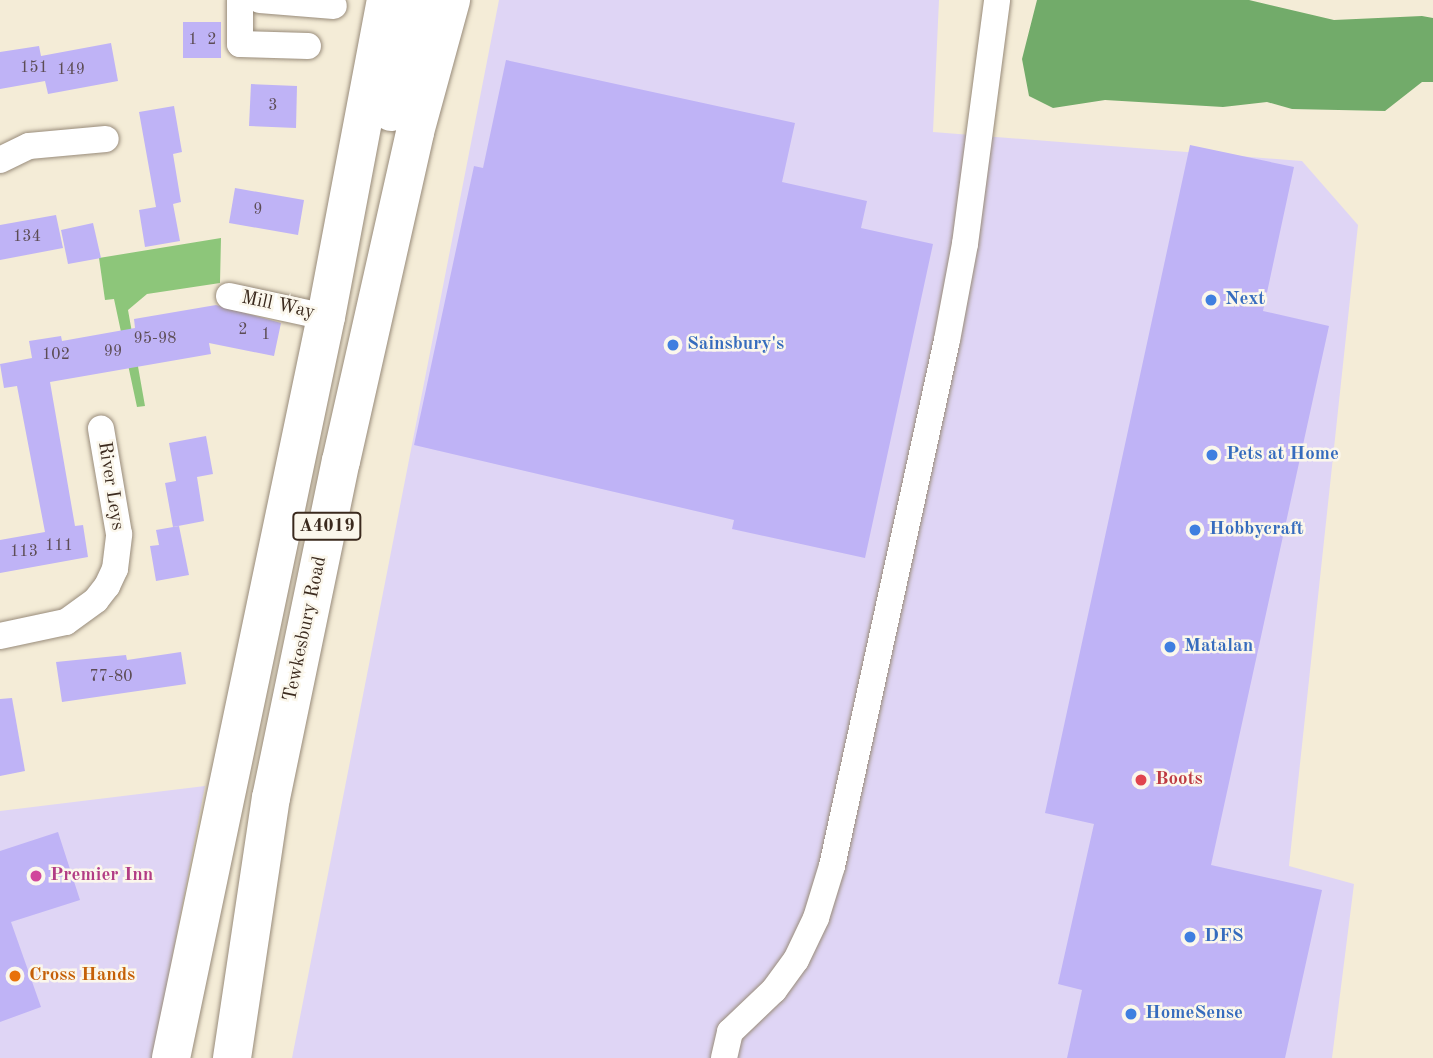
<!DOCTYPE html>
<style>
body{margin:0}
#map{position:relative;width:1433px;height:1058px;overflow:hidden;background:#f4ecd7;font-family:"Old Standard TT",serif}
div>[style]{position:absolute}
[style*='--x']{left:calc(var(--x)*1px);top:calc(var(--y)*1px);width:calc(var(--w)*1px);rotate:calc(var(--a)*1deg)}
.built>*{inset:0;background:#dfd5f5}
.green>*{inset:0;background:#8dc67a}
.forest>*{inset:0;background:#72ab6a}
.building>*{inset:0;background:#bfb3f6}
.roads{filter:drop-shadow(0 0 2px #988b7a) drop-shadow(0 0 2px #988b7a)}
.minor>*{height:26px;margin:-13px;padding:0 13px;transform-origin:13px;border-radius:13px;background:#fff}
.trunk>*{height:38px;margin:-19px;padding:0 19px;transform-origin:19px;border-radius:19px;background:#fff}
.dots>*{width:19px;height:19px;translate:-50% -50%;box-sizing:border-box;border:4px solid #fbf7ec;border-radius:50%}
span{translate:-50% -50%;white-space:nowrap;text-align:center;line-height:1.15;-webkit-text-stroke:5px #fbf7ec;paint-order:stroke}
.number-label{font-size:16px;color:#5c4c54}
.number-label span{-webkit-text-stroke-width:0}
.shield-label span{padding:2px 5px;background:#fbf7ec;border:2px solid;border-radius:5px;-webkit-text-stroke-width:0}
.shield-label{font-size:18px;color:#3b2a1e;font-weight:700}
.shop-label{font-size:19px;color:#366cbe;font-weight:700}
.left{translate:0 -50%;text-align:left}
.street-label{font-size:19px;color:#3b2a1e}
.health-label{font-size:19px;color:#be3a42;font-weight:700}
.hotel-label{font-size:19px;color:#b23c85;font-weight:700}
.food-label{font-size:19px;color:#c56008;font-weight:700}
</style>
<div id="map">
<div class="built">
<i style="clip-path:polygon(499px 0,939px 0,933px 132px,1302px 161px,1358px 225px,1289px 866px,1354px 884px,1332px 1058px,292px 1058px)"></i>
<i style="clip-path:polygon(205px 786px,153px 1058px,0 1058px,0 811px)"></i>
</div>
<div class="green">
<i style="clip-path:polygon(221px 238px,220px 283px,147px 294px,128px 310px,145px 406px,137px 407px,114px 299px,105px 300px,99px 258px)"></i>
</div>
<div class="forest">
<i style="clip-path:polygon(1037px 0,1249px 0,1334px 20px,1422px 16px,1433px 18px,1433px 82px,1422px 82px,1385px 111px,1292px 109px,1267px 102px,1223px 107px,1105px 100px,1053px 108px,1029px 96px,1022px 59px)"></i>
</div>
<div class="building">
<i style="clip-path:polygon(183px 22px,221px 22px,221px 58px,183px 58px)"></i>
<i style="clip-path:polygon(111px 43px,118px 81px,48px 94px,45px 81px,0 89px,0 52px,39px 46px,41px 56px)"></i>
<i style="clip-path:polygon(506px 60px,795px 123px,782px 182px,867px 201px,861px 228px,933px 244px,865px 558px,732px 529px,734px 520px,414px 445px,474px 166px,483px 168px)"></i>
<i style="clip-path:polygon(251px 84px,297px 86px,296px 128px,249px 126px)"></i>
<i style="clip-path:polygon(174px 106px,182px 152px,173px 154px,181px 202px,173px 204px,180px 241px,145px 247px,139px 210px,156px 207px,139px 112px)"></i>
<i style="clip-path:polygon(1190px 145px,1294px 167px,1263px 311px,1329px 326px,1211px 865px,1322px 890px,1285px 1058px,1067px 1058px,1082px 990px,1058px 984px,1094px 824px,1045px 813px)"></i>
<i style="clip-path:polygon(235px 188px,304px 200px,298px 235px,229px 223px)"></i>
<i style="clip-path:polygon(56px 215px,63px 248px,0 260px,0 225px)"></i>
<i style="clip-path:polygon(93px 223px,101px 258px,68px 264px,61px 230px)"></i>
<i style="clip-path:polygon(216px 305px,281px 323px,274px 356px,209px 343px,211px 354px,50px 382px,75px 526px,83px 525px,88px 557px,0 573px,0 540px,45px 532px,17px 386px,4px 388px,0 364px,32px 358px,29px 341px,61px 336px,62px 341px,135px 328px,134px 319px)"></i>
<i style="clip-path:polygon(206px 436px,213px 474px,197px 477px,204px 521px,173px 527px,165px 483px,176px 481px,169px 443px)"></i>
<i style="clip-path:polygon(179px 526px,189px 575px,156px 581px,150px 546px,159px 545px,156px 530px)"></i>
<i style="clip-path:polygon(181px 652px,186px 684px,62px 702px,56px 662px,126px 655px,127px 660px)"></i>
<i style="clip-path:polygon(12px 698px,25px 771px,0 776px,0 699px)"></i>
<i style="clip-path:polygon(58px 832px,80px 900px,11px 922px,41px 1007px,0 1022px,0 851px)"></i>
</div>
<div class="roads">
<div class="minor">
<i style="--x:240;--y:0;--w:44;--a:90"></i>
<i style="--x:240;--y:44;--w:68;--a:1.7"></i>
<i style="--x:260;--y:0;--w:74;--a:4.6"></i>
<i style="--x:0;--y:160;--w:32;--a:-26"></i>
<i style="--x:29;--y:146;--w:77;--a:-5.2"></i>
<i style="--x:229;--y:296;--w:99;--a:12.2"></i>
<i style="--x:0;--y:636;--w:67;--a:-12"></i>
<i style="--x:66;--y:622;--w:37;--a:-36"></i>
<i style="--x:96;--y:600;--w:18;--a:-52"></i>
<i style="--x:107;--y:586;--w:19;--a:-65"></i>
<i style="--x:115;--y:569;--w:35;--a:-83"></i>
<i style="--x:119;--y:534;--w:107;--a:-99.7"></i>
<i style="--x:724;--y:1058;--w:27;--a:-77"></i>
<i style="--x:730;--y:1032;--w:61;--a:-43.7"></i>
<i style="--x:774;--y:990;--w:37;--a:-54"></i>
<i style="--x:796;--y:960;--w:47;--a:-64.5"></i>
<i style="--x:816;--y:918;--w:54;--a:-72.9"></i>
<i style="--x:832;--y:866;--w:538;--a:-77.67"></i>
<i style="--x:947;--y:340;--w:98;--a:-79.4"></i>
<i style="--x:965;--y:244;--w:246;--a:-82.5"></i>
</div>
<div class="trunk">
<i style="--x:391;--y:112;--w:115;--a:-77.4"></i>
<i style="--x:171;--y:1058;--w:757;--a:-78.19"></i>
<i style="--x:326;--y:317;--w:323;--a:-79.3"></i>
<i style="--x:232;--y:1058;--w:263;--a:-81.5"></i>
<i style="--x:271;--y:798;--w:344;--a:-78.3"></i>
<i style="--x:341;--y:461;--w:337;--a:-77.3"></i>
<i style="--x:415;--y:132;--w:137;--a:-74.7"></i>
</div>
</div>
<div class="dots">
<i style="left:1211px;top:300px;background:#3f7fe0"></i>
<i style="left:673px;top:345px;background:#3f7fe0"></i>
<i style="left:1212px;top:455px;background:#3f7fe0"></i>
<i style="left:1195px;top:530px;background:#3f7fe0"></i>
<i style="left:1170px;top:647px;background:#3f7fe0"></i>
<i style="left:1141px;top:780px;background:#e0444e"></i>
<i style="left:36px;top:876px;background:#d1479c"></i>
<i style="left:1190px;top:937px;background:#3f7fe0"></i>
<i style="left:15px;top:976px;background:#e8710a"></i>
<i style="left:1131px;top:1014px;background:#3f7fe0"></i>
</div>
<div class="number-label">
<span style="left:193px;top:40px">1</span>
<span style="left:212px;top:40px">2</span>
<span style="left:34px;top:68px">151</span>
<span style="left:71px;top:70px">149</span>
<span style="left:273px;top:106px">3</span>
<span style="left:258px;top:210px">9</span>
<span style="left:27px;top:237px">134</span>
<span style="left:243px;top:330px">2</span>
<span style="left:266px;top:335px">1</span>
<span style="left:155px;top:339px">95-98</span>
<span style="left:113px;top:352px">99</span>
<span style="left:56px;top:355px">102</span>
<span style="left:59px;top:546px">111</span>
<span style="left:24px;top:552px">113</span>
<span style="left:111px;top:677px">77-80</span>
</div>
<div class="shield-label">
<span style="left:327px;top:526px">A4019</span>
</div>
<div class="shop-label">
<span class="left" style="left:1225px;top:300px">Next</span>
<span class="left" style="left:687px;top:345px">Sainsbury's</span>
<span class="left" style="left:1226px;top:455px">Pets at Home</span>
<span class="left" style="left:1209px;top:530px">Hobbycraft</span>
<span class="left" style="left:1184px;top:647px">Matalan</span>
<span class="left" style="left:1204px;top:937px">DFS</span>
<span class="left" style="left:1145px;top:1014px">HomeSense</span>
</div>
<div class="street-label">
<span style="left:278px;top:306px;rotate:12deg">Mill Way</span>
<span style="left:110px;top:486px;rotate:81deg">River Leys</span>
<span style="left:306px;top:629px;rotate:-78deg">Tewkesbury Road</span>
</div>
<div class="health-label">
<span class="left" style="left:1155px;top:780px">Boots</span>
</div>
<div class="hotel-label">
<span class="left" style="left:50px;top:876px">Premier Inn</span>
</div>
<div class="food-label">
<span class="left" style="left:29px;top:976px">Cross Hands</span>
</div>
</div>
